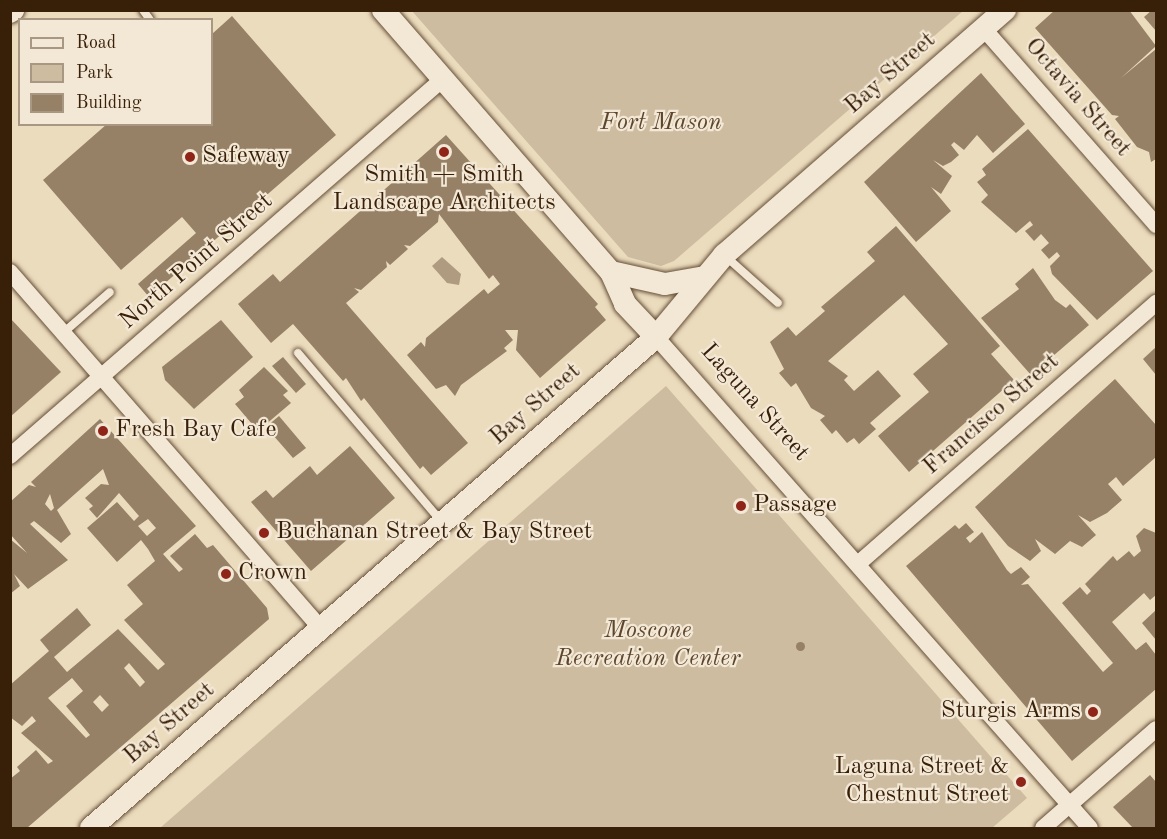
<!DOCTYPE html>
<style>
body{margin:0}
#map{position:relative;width:1167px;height:839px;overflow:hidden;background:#ecdcbe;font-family:"Old Standard TT",serif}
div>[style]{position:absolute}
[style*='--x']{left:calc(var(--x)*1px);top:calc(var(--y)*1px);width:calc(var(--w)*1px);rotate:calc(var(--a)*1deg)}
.green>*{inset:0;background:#cdbc9f}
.water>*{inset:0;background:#af9c80}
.building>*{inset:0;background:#968167}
.round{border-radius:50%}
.roads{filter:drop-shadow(0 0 2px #654e36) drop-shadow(0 0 2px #654e36)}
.lane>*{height:8px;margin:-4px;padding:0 4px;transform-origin:4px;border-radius:4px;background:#f3e8d5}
.street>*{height:16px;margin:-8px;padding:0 8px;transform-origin:8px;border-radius:8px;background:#f3e8d5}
.secondary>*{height:22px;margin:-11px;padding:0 11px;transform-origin:11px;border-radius:11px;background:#f3e8d5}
.dots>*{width:16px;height:16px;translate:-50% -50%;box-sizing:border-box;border:3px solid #f3e8d5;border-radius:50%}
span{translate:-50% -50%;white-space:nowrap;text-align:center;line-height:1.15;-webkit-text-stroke:4.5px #f3e8d5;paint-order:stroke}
.street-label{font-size:24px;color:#381f08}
.park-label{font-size:24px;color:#5d462e;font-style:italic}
.poi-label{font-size:24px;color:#381f08}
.left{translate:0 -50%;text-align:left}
.right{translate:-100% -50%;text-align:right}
.frame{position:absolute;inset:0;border:12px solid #381f08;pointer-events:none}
.legend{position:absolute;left:18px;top:18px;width:195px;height:108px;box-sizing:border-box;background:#f3e8d5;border:2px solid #a89883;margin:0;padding:8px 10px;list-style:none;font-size:18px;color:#381f08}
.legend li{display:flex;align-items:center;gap:12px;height:30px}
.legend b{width:30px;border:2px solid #a89883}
</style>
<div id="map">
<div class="green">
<i style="clip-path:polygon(412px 11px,963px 11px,674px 261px,661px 266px,628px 257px)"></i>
<i style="clip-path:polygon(666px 386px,1027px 798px,992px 828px,160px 828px)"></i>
</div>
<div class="water">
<i style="clip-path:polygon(442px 257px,461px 274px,459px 285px,447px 283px,432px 266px)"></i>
</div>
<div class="building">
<i style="clip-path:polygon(1055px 10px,1129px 10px,1156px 46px,1121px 78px,1156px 49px,1156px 159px,1151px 162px,1149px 152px,1137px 147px,1115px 119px,1119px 116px,1112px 115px,1035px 28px)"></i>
<i style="clip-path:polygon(1152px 10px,1156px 10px,1156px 31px,1144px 17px)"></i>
<i style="clip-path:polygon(232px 16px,336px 135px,149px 297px,138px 284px,196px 233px,182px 217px,121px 270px,43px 180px,107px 124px,212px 124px,212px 34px)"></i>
<i style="clip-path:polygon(981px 73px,1025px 124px,993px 153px,977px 135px,964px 150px,954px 142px,951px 145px,959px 155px,951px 162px,943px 166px,933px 160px,952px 176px,941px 194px,931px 187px,951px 211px,916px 242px,864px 182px)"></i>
<i style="clip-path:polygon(1028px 129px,1153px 271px,1097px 320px,1052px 274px,1050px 266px,1060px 256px,1057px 252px,1049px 259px,1041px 250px,1049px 243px,1041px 234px,1034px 241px,1025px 231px,1033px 225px,1030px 221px,1016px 233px,981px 202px,988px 195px,977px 182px,986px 175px,982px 169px)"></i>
<i style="clip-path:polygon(446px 135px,598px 304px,595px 307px,606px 320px,540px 378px,516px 350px,518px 330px,505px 330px,513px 340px,504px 348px,507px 351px,461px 385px,455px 396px,446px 385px,436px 389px,407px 355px,421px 342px,425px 347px,426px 338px,484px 289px,488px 294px,500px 284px,493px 275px,489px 279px,439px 214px,438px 222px,410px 246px,404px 245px,408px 249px,390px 265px,386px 261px,387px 267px,361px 290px,354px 288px,359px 292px,346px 303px,468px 443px,431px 475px,423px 466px,420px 469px,364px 398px,361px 401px,346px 378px,343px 381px,293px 324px,271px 343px,238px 304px,273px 274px,280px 282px)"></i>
<i style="clip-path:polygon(896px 226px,1000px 346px,991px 354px,1014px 380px,909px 472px,878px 436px,929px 392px,913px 374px,948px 344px,904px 295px,828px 361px,848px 376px,844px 380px,854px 391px,878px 370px,901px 396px,870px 423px,876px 429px,859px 444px,854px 438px,847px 443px,836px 430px,832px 434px,820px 420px,825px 416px,811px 408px,796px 383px,791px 387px,779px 373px,784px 369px,770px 342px,788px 327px,796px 336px,825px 311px,821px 307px,875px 261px,867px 252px)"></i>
<i style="clip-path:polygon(1033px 268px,1055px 300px,1066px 308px,1070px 304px,1089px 325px,1031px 375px,981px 318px,1019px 289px,1015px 284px)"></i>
<i style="clip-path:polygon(10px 318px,61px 372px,10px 417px)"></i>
<i style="clip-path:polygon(221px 320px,253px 357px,194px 409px,165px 380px,162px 367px)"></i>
<i style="clip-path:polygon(1156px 347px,1156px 375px,1143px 359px)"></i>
<i style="clip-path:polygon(283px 357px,306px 384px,296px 393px,272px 366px)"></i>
<i style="clip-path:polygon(264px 367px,288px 391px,283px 395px,291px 403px,258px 431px,235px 404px,244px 397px,239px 390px)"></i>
<i style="clip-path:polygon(1115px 379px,1156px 425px,1156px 457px,1123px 486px,1116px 477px,1108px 484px,1122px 500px,1107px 513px,1090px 522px,1078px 515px,1096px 535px,1082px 547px,1070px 541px,1055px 554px,1035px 539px,1041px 551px,1030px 561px,1008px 546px,975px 507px)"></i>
<i style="clip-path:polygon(279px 416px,306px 448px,293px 458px,266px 427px)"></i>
<i style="clip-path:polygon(evenodd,100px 419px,196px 526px,163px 554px,179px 572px,183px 569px,170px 556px,195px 534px,207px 548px,213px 545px,267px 608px,269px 619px,27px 828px,10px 828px,10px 779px,20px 771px,17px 767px,36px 750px,48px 764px,53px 761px,21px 733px,36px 721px,32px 716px,22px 726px,10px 717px,10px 685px,49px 651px,40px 640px,77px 608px,91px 625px,54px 657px,67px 672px,118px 629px,158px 670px,165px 664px,124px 620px,143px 604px,127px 585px,155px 561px,148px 549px,141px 540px,117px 562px,87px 528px,117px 502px,134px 521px,139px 516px,119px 493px,97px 518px,89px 509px,93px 506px,85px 498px,101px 484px,109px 485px,103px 469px,57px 510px,71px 534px,61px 543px,34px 521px,30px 524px,68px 560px,28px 589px,14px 574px,20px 586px,10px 594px,10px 539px,27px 553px,10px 534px,10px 502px,29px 485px,36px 487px,31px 482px,100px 419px,50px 494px,54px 508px,51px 511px,45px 504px,50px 494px,100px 419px,148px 519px,156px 528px,147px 536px,138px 526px,148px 519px,100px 419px,129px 663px,145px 682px,140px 687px,124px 668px,129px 663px,100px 419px,72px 678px,83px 691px,66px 706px,90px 735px,86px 738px,48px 698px,72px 678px,100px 419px,100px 695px,109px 705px,102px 712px,93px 702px,100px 695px)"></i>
<i style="clip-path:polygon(350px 446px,395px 498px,311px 571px,251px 502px,266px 490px,273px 498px,310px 466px,317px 475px)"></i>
<i style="clip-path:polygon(966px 523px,974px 532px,966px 538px,970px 543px,982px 532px,1007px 570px,1011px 574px,1021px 567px,1030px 577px,1021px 585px,1028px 584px,1103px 672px,1113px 663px,1062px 603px,1080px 587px,1087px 595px,1091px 591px,1085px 584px,1113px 556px,1117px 561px,1129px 551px,1134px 557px,1141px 551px,1136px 536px,1144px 528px,1156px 533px,1156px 595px,1150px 600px,1144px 593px,1112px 622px,1136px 650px,1146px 642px,1156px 655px,1156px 689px,1072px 761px,906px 566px,955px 525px,959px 529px)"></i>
<i style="clip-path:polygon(1156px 610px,1156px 640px,1142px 623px)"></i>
<i class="round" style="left:795.5px;top:641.5px;width:9px;height:9px"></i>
<i style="clip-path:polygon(1150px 775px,1156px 782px,1156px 828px,1133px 828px,1113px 807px)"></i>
</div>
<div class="roads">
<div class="lane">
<i style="--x:143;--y:10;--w:12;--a:55"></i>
<i style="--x:724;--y:255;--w:72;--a:41.6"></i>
<i style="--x:63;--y:333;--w:62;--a:-41.1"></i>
<i style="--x:298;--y:353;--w:222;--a:49.6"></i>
</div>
<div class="street">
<i style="--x:984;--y:29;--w:261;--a:48.7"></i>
<i style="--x:10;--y:272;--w:473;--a:48.9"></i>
<i style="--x:656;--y:337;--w:655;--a:48.53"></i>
<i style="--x:10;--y:456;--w:574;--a:-41.05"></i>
<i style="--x:859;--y:563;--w:395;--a:-41.2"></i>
<i style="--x:1043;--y:828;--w:150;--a:-41.2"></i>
</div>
<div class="secondary">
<i style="--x:383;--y:10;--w:347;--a:49"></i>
<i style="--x:611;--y:272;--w:35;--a:66"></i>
<i style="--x:625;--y:304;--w:45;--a:46.8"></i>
<i style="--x:10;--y:12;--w:4;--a:-34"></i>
<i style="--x:611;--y:272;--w:55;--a:12.5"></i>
<i style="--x:665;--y:284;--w:36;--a:-10"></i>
<i style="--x:91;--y:828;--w:749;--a:-40.99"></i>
<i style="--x:656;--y:337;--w:107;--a:-50.3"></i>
<i style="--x:724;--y:255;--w:373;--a:-41.1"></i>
</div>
</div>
<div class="dots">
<i style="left:444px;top:152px;background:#8f2418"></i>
<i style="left:190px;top:157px;background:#8f2418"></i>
<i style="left:103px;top:431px;background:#8f2418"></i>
<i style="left:741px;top:506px;background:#8f2418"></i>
<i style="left:264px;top:533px;background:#8f2418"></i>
<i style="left:226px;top:574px;background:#8f2418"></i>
<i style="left:1093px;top:712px;background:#8f2418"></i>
<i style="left:1021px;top:782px;background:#8f2418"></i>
</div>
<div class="street-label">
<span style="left:891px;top:74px;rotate:-41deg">Bay Street</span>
<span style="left:1077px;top:98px;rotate:49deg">Octavia Street</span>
<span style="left:197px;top:262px;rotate:-41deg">North Point Street</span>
<span style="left:754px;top:403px;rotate:48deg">Laguna Street</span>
<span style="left:536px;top:405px;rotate:-41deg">Bay Street</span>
<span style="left:992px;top:415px;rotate:-41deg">Francisco Street</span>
<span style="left:170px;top:724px;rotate:-41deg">Bay Street</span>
</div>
<div class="park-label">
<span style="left:661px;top:124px">Fort Mason</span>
<span style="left:648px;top:646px">Moscone<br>Recreation Center</span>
</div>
<div class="poi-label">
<span class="left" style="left:202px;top:157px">Safeway</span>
<span style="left:444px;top:190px">Smith + Smith<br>Landscape Architects</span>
<span class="left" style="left:115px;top:431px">Fresh Bay Cafe</span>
<span class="left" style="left:753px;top:506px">Passage</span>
<span class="left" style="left:276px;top:533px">Buchanan Street &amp; Bay Street</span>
<span class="left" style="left:238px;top:574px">Crown</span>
<span class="right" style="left:1081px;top:712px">Sturgis Arms</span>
<span class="right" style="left:1009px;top:782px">Laguna Street &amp;<br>Chestnut Street</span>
</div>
<div class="frame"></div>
<ul class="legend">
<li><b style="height:8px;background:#f3e8d5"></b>Road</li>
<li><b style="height:16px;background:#cdbc9f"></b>Park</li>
<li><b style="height:16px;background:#968167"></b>Building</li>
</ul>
</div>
